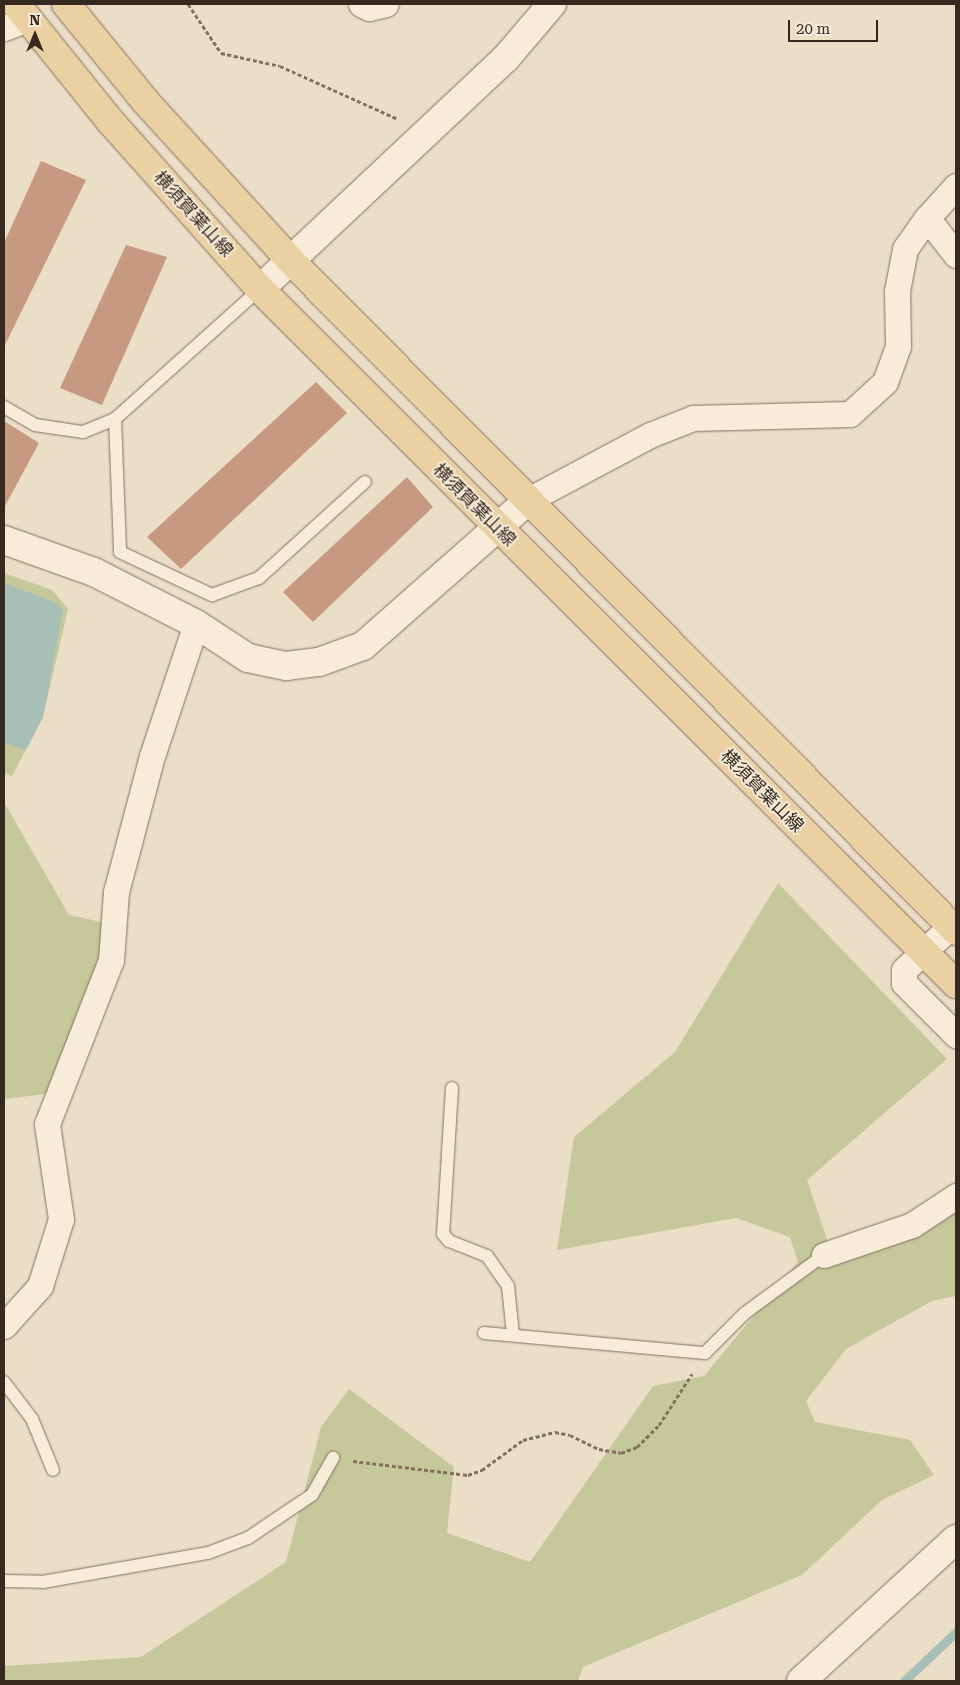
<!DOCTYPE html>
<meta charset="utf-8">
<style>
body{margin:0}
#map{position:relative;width:960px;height:1685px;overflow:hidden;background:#ebdec7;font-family:"Roboto Serif","Noto Sans JP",serif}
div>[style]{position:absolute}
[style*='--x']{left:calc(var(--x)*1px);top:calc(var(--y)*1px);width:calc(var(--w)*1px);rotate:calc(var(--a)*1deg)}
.green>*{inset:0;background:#c5c89b}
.water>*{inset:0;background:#a8bfb7}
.stream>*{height:9px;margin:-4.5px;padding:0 4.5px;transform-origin:4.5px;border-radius:4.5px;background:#a8bfb7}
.building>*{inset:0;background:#c69980}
.path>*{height:3px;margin-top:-1.5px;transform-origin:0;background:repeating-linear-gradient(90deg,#85705e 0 4px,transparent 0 6.5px)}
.roads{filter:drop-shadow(0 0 1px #85705e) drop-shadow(0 0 1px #85705e)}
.lane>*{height:12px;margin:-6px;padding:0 6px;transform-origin:6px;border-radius:6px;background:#f6ecd9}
.street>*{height:25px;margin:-12.5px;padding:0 12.5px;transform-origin:12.5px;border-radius:12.5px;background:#f6ecd9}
.secondary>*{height:28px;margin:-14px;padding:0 14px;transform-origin:14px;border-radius:14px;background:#f6ecd9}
.primary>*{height:28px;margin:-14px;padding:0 14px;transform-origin:14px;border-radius:14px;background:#ead0a2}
span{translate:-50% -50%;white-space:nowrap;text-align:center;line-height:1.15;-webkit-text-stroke:4px #f3e9d6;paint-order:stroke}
.street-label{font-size:18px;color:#362a20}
.frame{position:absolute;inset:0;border:5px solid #362a20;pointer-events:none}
.north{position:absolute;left:10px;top:10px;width:50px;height:50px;-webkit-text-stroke:4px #f3e9d6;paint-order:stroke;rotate:0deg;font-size:14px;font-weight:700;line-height:20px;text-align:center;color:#362a20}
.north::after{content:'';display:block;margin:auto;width:18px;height:22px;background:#362a20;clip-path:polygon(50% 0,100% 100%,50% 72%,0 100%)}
.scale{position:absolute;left:788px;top:20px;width:90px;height:22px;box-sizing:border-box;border:2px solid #362a20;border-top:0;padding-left:6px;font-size:15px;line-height:18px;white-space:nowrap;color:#362a20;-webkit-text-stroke:4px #f3e9d6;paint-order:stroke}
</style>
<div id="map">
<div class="green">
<i style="clip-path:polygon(4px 573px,52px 590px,68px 609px,43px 717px,12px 776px,4px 773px)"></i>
<i style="clip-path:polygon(4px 802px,69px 915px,124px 927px,46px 1094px,4px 1099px)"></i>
<i style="clip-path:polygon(778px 883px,947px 1059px,807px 1180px,834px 1260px,956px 1195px,956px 1296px,932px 1301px,846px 1349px,806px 1401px,815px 1422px,910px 1440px,934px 1475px,882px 1500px,802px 1575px,583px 1667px,578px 1681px,4px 1681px,4px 1666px,141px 1657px,286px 1562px,321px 1427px,349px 1389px,454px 1467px,447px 1533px,530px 1562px,653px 1386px,704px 1376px,798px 1262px,790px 1237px,736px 1218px,557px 1250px,574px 1137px,675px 1052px)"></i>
</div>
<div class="water">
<i style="clip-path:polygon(4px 583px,57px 603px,63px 610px,43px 717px,26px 750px,4px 743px)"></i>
</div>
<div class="stream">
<i style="--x:904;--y:1681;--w:71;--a:-43.3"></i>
</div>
<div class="building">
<i style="clip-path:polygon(41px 161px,86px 180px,4px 347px,4px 243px)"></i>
<i style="clip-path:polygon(126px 245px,167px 257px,102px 405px,60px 388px)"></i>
<i style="clip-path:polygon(316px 382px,347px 413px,181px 569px,147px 537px)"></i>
<i style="clip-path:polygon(4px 421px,39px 443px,4px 508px)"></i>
<i style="clip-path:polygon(407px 477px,433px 507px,313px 622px,283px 592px)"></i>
</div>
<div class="path">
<i style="--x:188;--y:4;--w:59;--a:56"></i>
<i style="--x:221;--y:53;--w:60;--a:12.4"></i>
<i style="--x:280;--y:66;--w:129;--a:24.2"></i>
<i style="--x:353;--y:1461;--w:116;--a:6.9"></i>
<i style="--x:468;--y:1475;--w:15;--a:-20"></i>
<i style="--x:482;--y:1470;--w:51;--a:-36.2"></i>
<i style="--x:523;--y:1440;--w:33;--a:-14"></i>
<i style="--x:555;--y:1432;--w:15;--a:11"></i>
<i style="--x:570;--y:1435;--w:32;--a:26"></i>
<i style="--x:599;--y:1449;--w:22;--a:10"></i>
<i style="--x:621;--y:1453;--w:17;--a:-21"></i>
<i style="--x:637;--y:1447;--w:31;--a:-45"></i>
<i style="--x:659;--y:1425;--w:61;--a:-57.1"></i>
</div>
<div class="roads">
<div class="lane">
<i style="--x:4;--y:407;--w:36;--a:30"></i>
<i style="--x:35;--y:425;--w:49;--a:8.3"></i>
<i style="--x:83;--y:432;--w:35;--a:-22"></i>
<i style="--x:115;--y:419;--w:195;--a:-41.9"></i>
<i style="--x:115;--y:419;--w:133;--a:87.8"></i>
<i style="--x:120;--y:552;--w:102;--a:25.1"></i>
<i style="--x:212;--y:595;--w:50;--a:-19.9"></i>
<i style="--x:259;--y:578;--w:143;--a:-42.2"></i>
<i style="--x:452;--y:1088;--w:146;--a:93.5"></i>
<i style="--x:443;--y:1234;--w:9;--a:49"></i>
<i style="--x:449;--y:1241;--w:41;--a:21.5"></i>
<i style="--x:487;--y:1256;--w:37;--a:55"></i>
<i style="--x:508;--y:1286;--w:48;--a:84.1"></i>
<i style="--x:484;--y:1333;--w:222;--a:5.2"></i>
<i style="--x:705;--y:1353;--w:57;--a:-45"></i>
<i style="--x:745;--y:1313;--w:98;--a:-36.3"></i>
<i style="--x:4;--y:1382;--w:46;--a:52.9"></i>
<i style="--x:32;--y:1419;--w:55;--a:67.6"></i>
<i style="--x:4;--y:1581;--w:39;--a:1"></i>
<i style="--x:43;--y:1582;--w:168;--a:-10"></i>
<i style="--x:208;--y:1553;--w:43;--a:-20.6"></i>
<i style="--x:248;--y:1538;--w:77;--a:-33.9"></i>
<i style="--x:312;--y:1495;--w:43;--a:-60.4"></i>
</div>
<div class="street">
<i style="--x:361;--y:4;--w:9;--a:27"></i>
<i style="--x:369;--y:8;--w:17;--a:-13"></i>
<i style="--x:4;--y:28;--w:25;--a:-21"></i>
<i style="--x:956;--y:186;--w:43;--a:132.2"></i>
<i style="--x:927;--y:218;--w:47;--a:51.9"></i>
<i style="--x:530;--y:499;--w:136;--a:-28.1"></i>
<i style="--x:650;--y:435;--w:46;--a:-21.6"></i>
<i style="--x:693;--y:418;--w:157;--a:-1.5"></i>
<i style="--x:850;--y:414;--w:47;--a:-42.4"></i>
<i style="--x:885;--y:382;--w:38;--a:-70"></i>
<i style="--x:898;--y:346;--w:55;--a:-91"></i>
<i style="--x:897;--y:291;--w:43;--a:-79.2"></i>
<i style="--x:905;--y:249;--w:38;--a:-55"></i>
<i style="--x:951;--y:926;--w:64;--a:136.9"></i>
<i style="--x:904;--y:970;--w:13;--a:90"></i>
<i style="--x:904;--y:983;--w:74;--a:45"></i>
<i style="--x:824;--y:1255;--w:93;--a:-18.8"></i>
<i style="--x:912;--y:1225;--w:53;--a:-33.4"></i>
<i style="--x:4;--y:1326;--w:54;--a:-48"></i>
<i style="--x:40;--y:1286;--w:70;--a:-72.6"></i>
<i style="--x:61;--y:1219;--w:96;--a:-98.4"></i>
<i style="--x:47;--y:1124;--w:176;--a:-68.7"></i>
<i style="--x:111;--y:960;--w:68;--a:-85.8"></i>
<i style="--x:116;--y:892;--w:141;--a:-75.2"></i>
<i style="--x:152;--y:756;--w:139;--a:-71.6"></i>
</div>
<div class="secondary">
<i style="--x:260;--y:289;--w:337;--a:-43.2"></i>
<i style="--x:506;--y:58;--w:71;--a:-49.6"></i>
<i style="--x:4;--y:540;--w:96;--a:19.6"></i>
<i style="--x:94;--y:572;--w:114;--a:27"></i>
<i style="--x:196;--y:624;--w:62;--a:33.2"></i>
<i style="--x:248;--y:658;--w:39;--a:12"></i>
<i style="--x:286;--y:666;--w:33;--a:-7"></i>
<i style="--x:319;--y:662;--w:47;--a:-20"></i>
<i style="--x:363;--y:646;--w:222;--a:-41.4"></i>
<i style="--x:801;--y:1681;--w:210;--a:-42.5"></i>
</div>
<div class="primary">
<i style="--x:16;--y:4;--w:151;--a:51.2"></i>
<i style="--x:111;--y:122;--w:224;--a:48.3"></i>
<i style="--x:260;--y:289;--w:984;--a:44.96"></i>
<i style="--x:66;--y:4;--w:125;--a:50.8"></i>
<i style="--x:145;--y:101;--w:217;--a:47.6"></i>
<i style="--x:291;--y:261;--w:944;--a:45.21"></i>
</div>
</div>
<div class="street-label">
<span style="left:193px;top:214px;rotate:48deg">横須賀葉山線</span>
<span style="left:474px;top:505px;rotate:45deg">横須賀葉山線</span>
<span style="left:762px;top:791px;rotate:45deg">横須賀葉山線</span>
</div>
<div class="frame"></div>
<div class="north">N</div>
<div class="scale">20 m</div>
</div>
